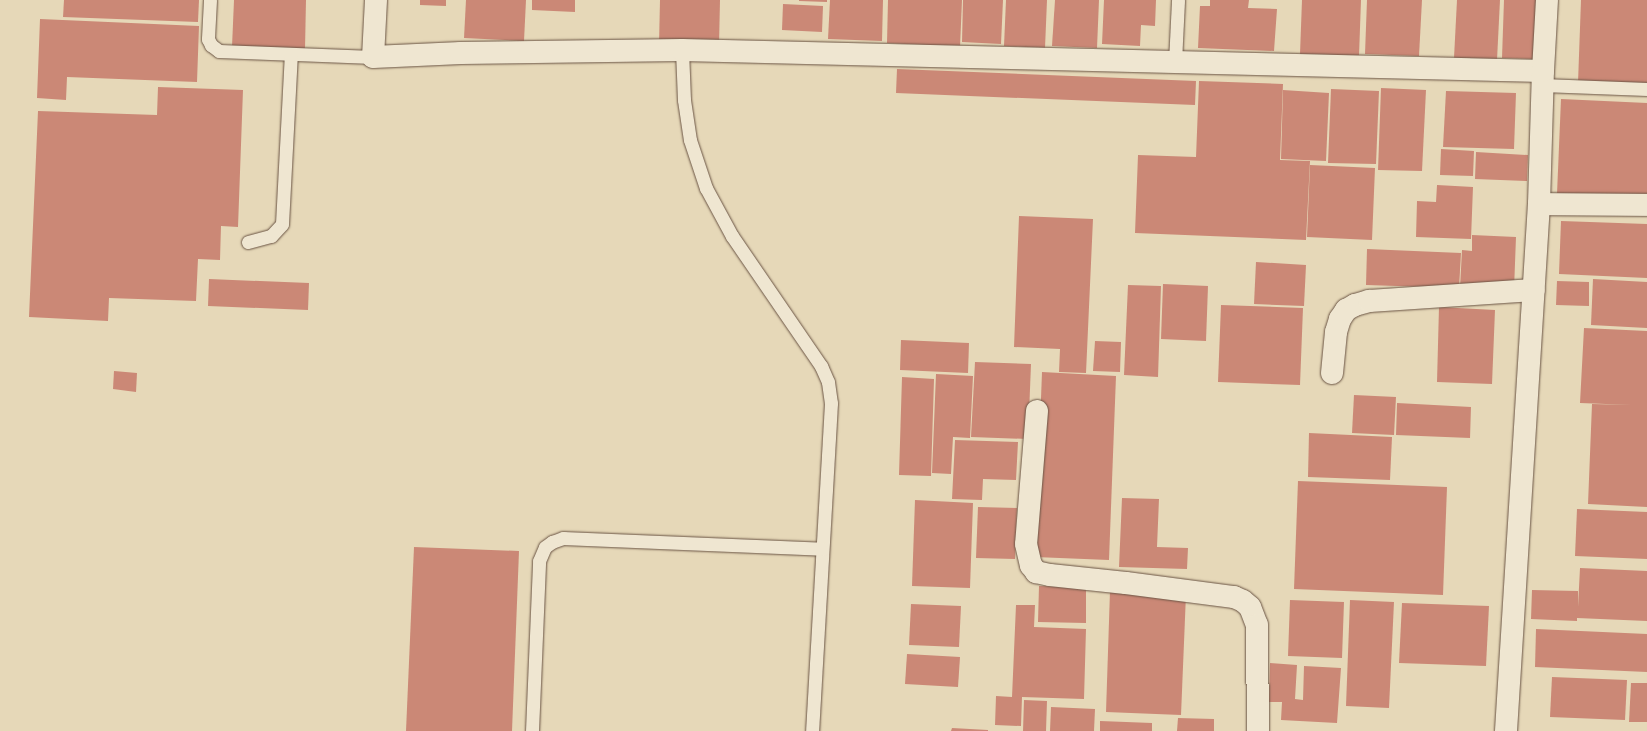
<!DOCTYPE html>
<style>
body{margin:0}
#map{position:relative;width:1647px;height:731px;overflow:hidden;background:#e6d8b8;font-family:"IM FELL DW Pica",serif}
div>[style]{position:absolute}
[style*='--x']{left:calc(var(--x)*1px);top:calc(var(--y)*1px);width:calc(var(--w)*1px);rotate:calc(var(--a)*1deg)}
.building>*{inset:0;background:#cb8876}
.roads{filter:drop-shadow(0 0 1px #6a5444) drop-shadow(0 0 1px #6a5444)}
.service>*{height:13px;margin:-6.5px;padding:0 6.5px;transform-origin:6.5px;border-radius:6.5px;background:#efe6d1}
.minor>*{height:22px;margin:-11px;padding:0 11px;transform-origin:11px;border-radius:11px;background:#efe6d1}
span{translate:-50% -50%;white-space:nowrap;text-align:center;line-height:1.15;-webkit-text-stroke:3.5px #efe6d1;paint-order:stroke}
</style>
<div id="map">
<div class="building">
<i style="clip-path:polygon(64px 0,199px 0,198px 22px,63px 17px)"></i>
<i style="clip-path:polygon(234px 0,306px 0,305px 49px,232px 47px)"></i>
<i style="clip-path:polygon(420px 0,446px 0,446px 6px,420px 5px)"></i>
<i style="clip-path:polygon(466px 0,526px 0,524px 41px,464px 38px)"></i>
<i style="clip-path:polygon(532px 0,575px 0,575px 12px,532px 10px)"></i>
<i style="clip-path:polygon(660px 0,720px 0,719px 46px,659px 45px)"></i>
<i style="clip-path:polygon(799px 0,827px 0,827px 2px,799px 1px)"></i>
<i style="clip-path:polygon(830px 0,883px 0,882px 41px,828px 39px)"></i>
<i style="clip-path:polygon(888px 0,962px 0,960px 47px,887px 43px)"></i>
<i style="clip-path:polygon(963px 0,1003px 0,1001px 44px,962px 42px)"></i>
<i style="clip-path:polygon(1006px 0,1047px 0,1045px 48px,1004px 46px)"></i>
<i style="clip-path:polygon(1055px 0,1099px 0,1097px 48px,1052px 46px)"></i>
<i style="clip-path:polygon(1104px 0,1156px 0,1155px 26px,1141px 25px,1140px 46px,1102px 44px)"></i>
<i style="clip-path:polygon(1210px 0,1249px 0,1248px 8px,1277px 9px,1274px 51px,1198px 48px,1200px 6px,1210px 6px)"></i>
<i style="clip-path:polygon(1302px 0,1361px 0,1359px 56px,1300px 54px)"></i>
<i style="clip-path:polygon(1367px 0,1422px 0,1419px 56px,1365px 54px)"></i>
<i style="clip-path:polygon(1457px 0,1500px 0,1497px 60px,1454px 58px)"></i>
<i style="clip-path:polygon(1504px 0,1536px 0,1534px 59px,1502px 58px)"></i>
<i style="clip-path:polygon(1581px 0,1647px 0,1647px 86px,1578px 83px)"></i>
<i style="clip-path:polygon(783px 4px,823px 6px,822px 32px,782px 30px)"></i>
<i style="clip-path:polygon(40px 19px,199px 26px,197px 82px,67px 77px,66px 100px,37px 98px)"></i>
<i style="clip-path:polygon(897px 69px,1196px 81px,1195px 105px,896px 93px)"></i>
<i style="clip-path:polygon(1199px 81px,1283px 84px,1280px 160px,1310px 161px,1306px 240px,1135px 233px,1138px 155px,1196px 157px)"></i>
<i style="clip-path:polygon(158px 87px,243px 90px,238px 227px,221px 226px,220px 260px,198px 259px,196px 301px,109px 298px,108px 321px,29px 317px,38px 111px,157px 115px)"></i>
<i style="clip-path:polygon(1381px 88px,1426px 90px,1422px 171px,1378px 170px)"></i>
<i style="clip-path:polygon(1331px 89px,1379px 91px,1376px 164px,1328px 163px)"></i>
<i style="clip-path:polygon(1283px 90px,1329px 93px,1326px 161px,1281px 159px)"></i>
<i style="clip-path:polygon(1446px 91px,1516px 93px,1514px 149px,1443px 147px)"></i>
<i style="clip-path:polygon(1561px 99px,1647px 103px,1647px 198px,1557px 194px)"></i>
<i style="clip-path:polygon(1441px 149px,1474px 151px,1473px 176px,1440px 175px)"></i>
<i style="clip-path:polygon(1476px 152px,1528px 155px,1527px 181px,1475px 179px)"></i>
<i style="clip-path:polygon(1310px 165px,1375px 168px,1372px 240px,1307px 237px)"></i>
<i style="clip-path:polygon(1437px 185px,1473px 187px,1471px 239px,1416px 237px,1417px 201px,1436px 202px)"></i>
<i style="clip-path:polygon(1019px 216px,1093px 219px,1086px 373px,1059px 372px,1060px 349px,1014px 347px)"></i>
<i style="clip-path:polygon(1561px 221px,1647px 224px,1647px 278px,1559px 274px)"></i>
<i style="clip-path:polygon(1472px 235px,1516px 237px,1514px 290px,1460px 288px,1462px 250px,1472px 251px)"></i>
<i style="clip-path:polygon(1367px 249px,1461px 253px,1459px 288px,1366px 285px)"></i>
<i style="clip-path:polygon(1256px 262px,1306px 265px,1304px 306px,1254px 304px)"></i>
<i style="clip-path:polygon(209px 279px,309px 283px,308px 310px,208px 306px)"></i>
<i style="clip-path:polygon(1593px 279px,1647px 282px,1647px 328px,1591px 325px)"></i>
<i style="clip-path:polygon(1557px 281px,1589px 282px,1589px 306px,1556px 305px)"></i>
<i style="clip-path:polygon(1163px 284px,1208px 286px,1206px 341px,1161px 339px)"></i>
<i style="clip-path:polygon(1128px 285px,1161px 286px,1158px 377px,1124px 375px)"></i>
<i style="clip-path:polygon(1221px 305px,1303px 308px,1300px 385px,1218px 382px)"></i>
<i style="clip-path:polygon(1439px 307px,1495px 310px,1492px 384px,1437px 382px)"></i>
<i style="clip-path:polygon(1584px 328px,1647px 331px,1647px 507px,1588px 504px,1592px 404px,1632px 405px,1580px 403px)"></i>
<i style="clip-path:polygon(901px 340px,969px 343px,968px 373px,900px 370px)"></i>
<i style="clip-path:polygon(1095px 341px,1121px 342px,1120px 372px,1093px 371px)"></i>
<i style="clip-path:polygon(975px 362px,1031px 364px,1028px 439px,971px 437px)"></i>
<i style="clip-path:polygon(114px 371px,137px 373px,136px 392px,113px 389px)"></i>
<i style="clip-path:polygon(1042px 372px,1116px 376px,1109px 560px,1035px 557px)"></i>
<i style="clip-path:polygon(936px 374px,973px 376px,970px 438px,953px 437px,951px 474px,932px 473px)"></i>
<i style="clip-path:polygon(902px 377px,934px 379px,931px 476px,899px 475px)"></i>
<i style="clip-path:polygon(1354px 395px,1396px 397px,1394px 435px,1352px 433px)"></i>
<i style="clip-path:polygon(1397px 403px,1471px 407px,1470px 438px,1396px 435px)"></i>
<i style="clip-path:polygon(1309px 433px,1392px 437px,1390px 480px,1308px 477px)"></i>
<i style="clip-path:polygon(955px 440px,1018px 442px,1016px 480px,983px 479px,982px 500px,952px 499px)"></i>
<i style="clip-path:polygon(1298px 481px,1447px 487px,1443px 595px,1294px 589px)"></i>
<i style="clip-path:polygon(1122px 498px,1159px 499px,1157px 547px,1188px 548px,1187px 569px,1119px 567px)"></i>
<i style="clip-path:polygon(915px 500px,973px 503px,970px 588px,912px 586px)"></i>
<i style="clip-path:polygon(978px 507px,1017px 508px,1015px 559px,976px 558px)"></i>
<i style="clip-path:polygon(1577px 509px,1647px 512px,1647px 559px,1575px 556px)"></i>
<i style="clip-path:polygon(414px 547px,519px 551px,512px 731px,406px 731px)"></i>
<i style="clip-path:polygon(1580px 568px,1647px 571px,1647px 621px,1577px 618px,1577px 621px,1531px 619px,1532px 590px,1578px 591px,1578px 607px)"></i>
<i style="clip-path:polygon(1039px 586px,1086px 587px,1086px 623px,1038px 622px)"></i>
<i style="clip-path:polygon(1110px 591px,1186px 594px,1181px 715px,1106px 712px)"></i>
<i style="clip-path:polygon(1290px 600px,1344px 602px,1342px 658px,1288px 656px)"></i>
<i style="clip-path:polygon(1350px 600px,1394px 602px,1389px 708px,1346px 706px)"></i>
<i style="clip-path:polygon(1402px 603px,1489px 606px,1486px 666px,1399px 663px)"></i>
<i style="clip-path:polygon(911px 604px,961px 606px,959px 647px,909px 645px)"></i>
<i style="clip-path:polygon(1016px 605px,1035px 605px,1034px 627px,1086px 629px,1084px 699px,1022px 697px,1021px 726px,995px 725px,996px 696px,1012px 697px)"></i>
<i style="clip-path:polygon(1536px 629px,1647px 634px,1647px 672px,1535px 667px)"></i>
<i style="clip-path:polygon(907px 654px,960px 657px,958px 687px,905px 684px)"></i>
<i style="clip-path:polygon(1270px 663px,1297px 665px,1295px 699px,1303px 700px,1304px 666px,1341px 668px,1337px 723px,1281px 720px,1282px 702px,1269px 702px)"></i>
<i style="clip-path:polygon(1552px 677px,1627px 680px,1625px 720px,1550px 717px)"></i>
<i style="clip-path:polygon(1631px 683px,1647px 683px,1647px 722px,1629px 722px)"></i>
<i style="clip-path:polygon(1024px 700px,1047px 701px,1046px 731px,1023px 731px)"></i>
<i style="clip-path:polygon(1051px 707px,1095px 709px,1094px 731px,1050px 731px)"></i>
<i style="clip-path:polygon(1178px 718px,1214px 719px,1214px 731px,1177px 731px)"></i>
<i style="clip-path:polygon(1100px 721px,1152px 723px,1152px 731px,1100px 731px)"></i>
<i style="clip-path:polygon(952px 728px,988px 730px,988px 731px,951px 731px)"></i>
</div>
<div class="roads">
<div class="service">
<i style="--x:210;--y:0;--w:39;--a:93"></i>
<i style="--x:208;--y:39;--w:7;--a:63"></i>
<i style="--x:211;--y:45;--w:10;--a:37"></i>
<i style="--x:219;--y:51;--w:154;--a:2.2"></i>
<i style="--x:682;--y:50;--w:50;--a:87.7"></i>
<i style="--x:684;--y:100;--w:40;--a:81.5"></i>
<i style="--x:690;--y:140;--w:51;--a:71.6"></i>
<i style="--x:706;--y:188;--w:55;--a:61.6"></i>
<i style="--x:732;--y:236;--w:158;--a:55.6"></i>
<i style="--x:821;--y:366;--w:17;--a:66"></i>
<i style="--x:828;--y:382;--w:21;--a:82"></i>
<i style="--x:831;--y:403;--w:329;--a:93.3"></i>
<i style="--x:1175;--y:62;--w:62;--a:-87.2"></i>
<i style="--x:1542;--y:85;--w:105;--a:2.2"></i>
<i style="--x:248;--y:242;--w:24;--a:-15"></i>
<i style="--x:271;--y:236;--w:16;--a:-47"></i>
<i style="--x:282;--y:224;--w:170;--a:-87"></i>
<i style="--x:532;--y:731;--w:170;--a:-87.6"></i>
<i style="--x:539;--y:561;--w:15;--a:-67"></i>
<i style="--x:545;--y:547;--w:9;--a:-36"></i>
<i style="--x:552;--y:542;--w:12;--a:-20"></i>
<i style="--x:563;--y:538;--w:259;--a:2.4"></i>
</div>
<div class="minor">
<i style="--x:376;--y:0;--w:57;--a:93"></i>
<i style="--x:373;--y:57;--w:88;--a:-2.6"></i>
<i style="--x:461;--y:53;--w:221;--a:-0.8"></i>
<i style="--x:682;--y:50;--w:861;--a:1.4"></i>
<i style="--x:1539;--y:204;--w:108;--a:0.5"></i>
<i style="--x:1332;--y:373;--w:41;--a:-84.4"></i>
<i style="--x:1336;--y:332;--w:14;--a:-73"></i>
<i style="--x:1340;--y:319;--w:11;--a:-56"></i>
<i style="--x:1346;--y:310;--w:10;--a:-29"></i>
<i style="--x:1355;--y:305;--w:15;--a:-16"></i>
<i style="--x:1369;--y:301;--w:165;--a:-3.8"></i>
<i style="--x:1037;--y:411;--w:133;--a:94.7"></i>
<i style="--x:1026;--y:544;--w:22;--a:77"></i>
<i style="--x:1031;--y:565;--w:9;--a:54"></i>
<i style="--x:1036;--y:572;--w:14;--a:12"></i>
<i style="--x:1050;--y:575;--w:76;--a:6"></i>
<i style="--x:1126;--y:583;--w:109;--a:7.4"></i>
<i style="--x:1234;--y:597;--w:10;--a:24"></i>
<i style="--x:1243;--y:601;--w:9;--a:41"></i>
<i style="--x:1250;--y:607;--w:19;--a:69"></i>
<i style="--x:1257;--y:625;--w:106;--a:89.5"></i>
<i style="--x:1506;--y:731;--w:528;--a:-86.42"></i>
<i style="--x:1539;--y:204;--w:133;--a:-88.3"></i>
<i style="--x:1543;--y:71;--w:71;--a:-86.8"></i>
</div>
</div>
</div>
